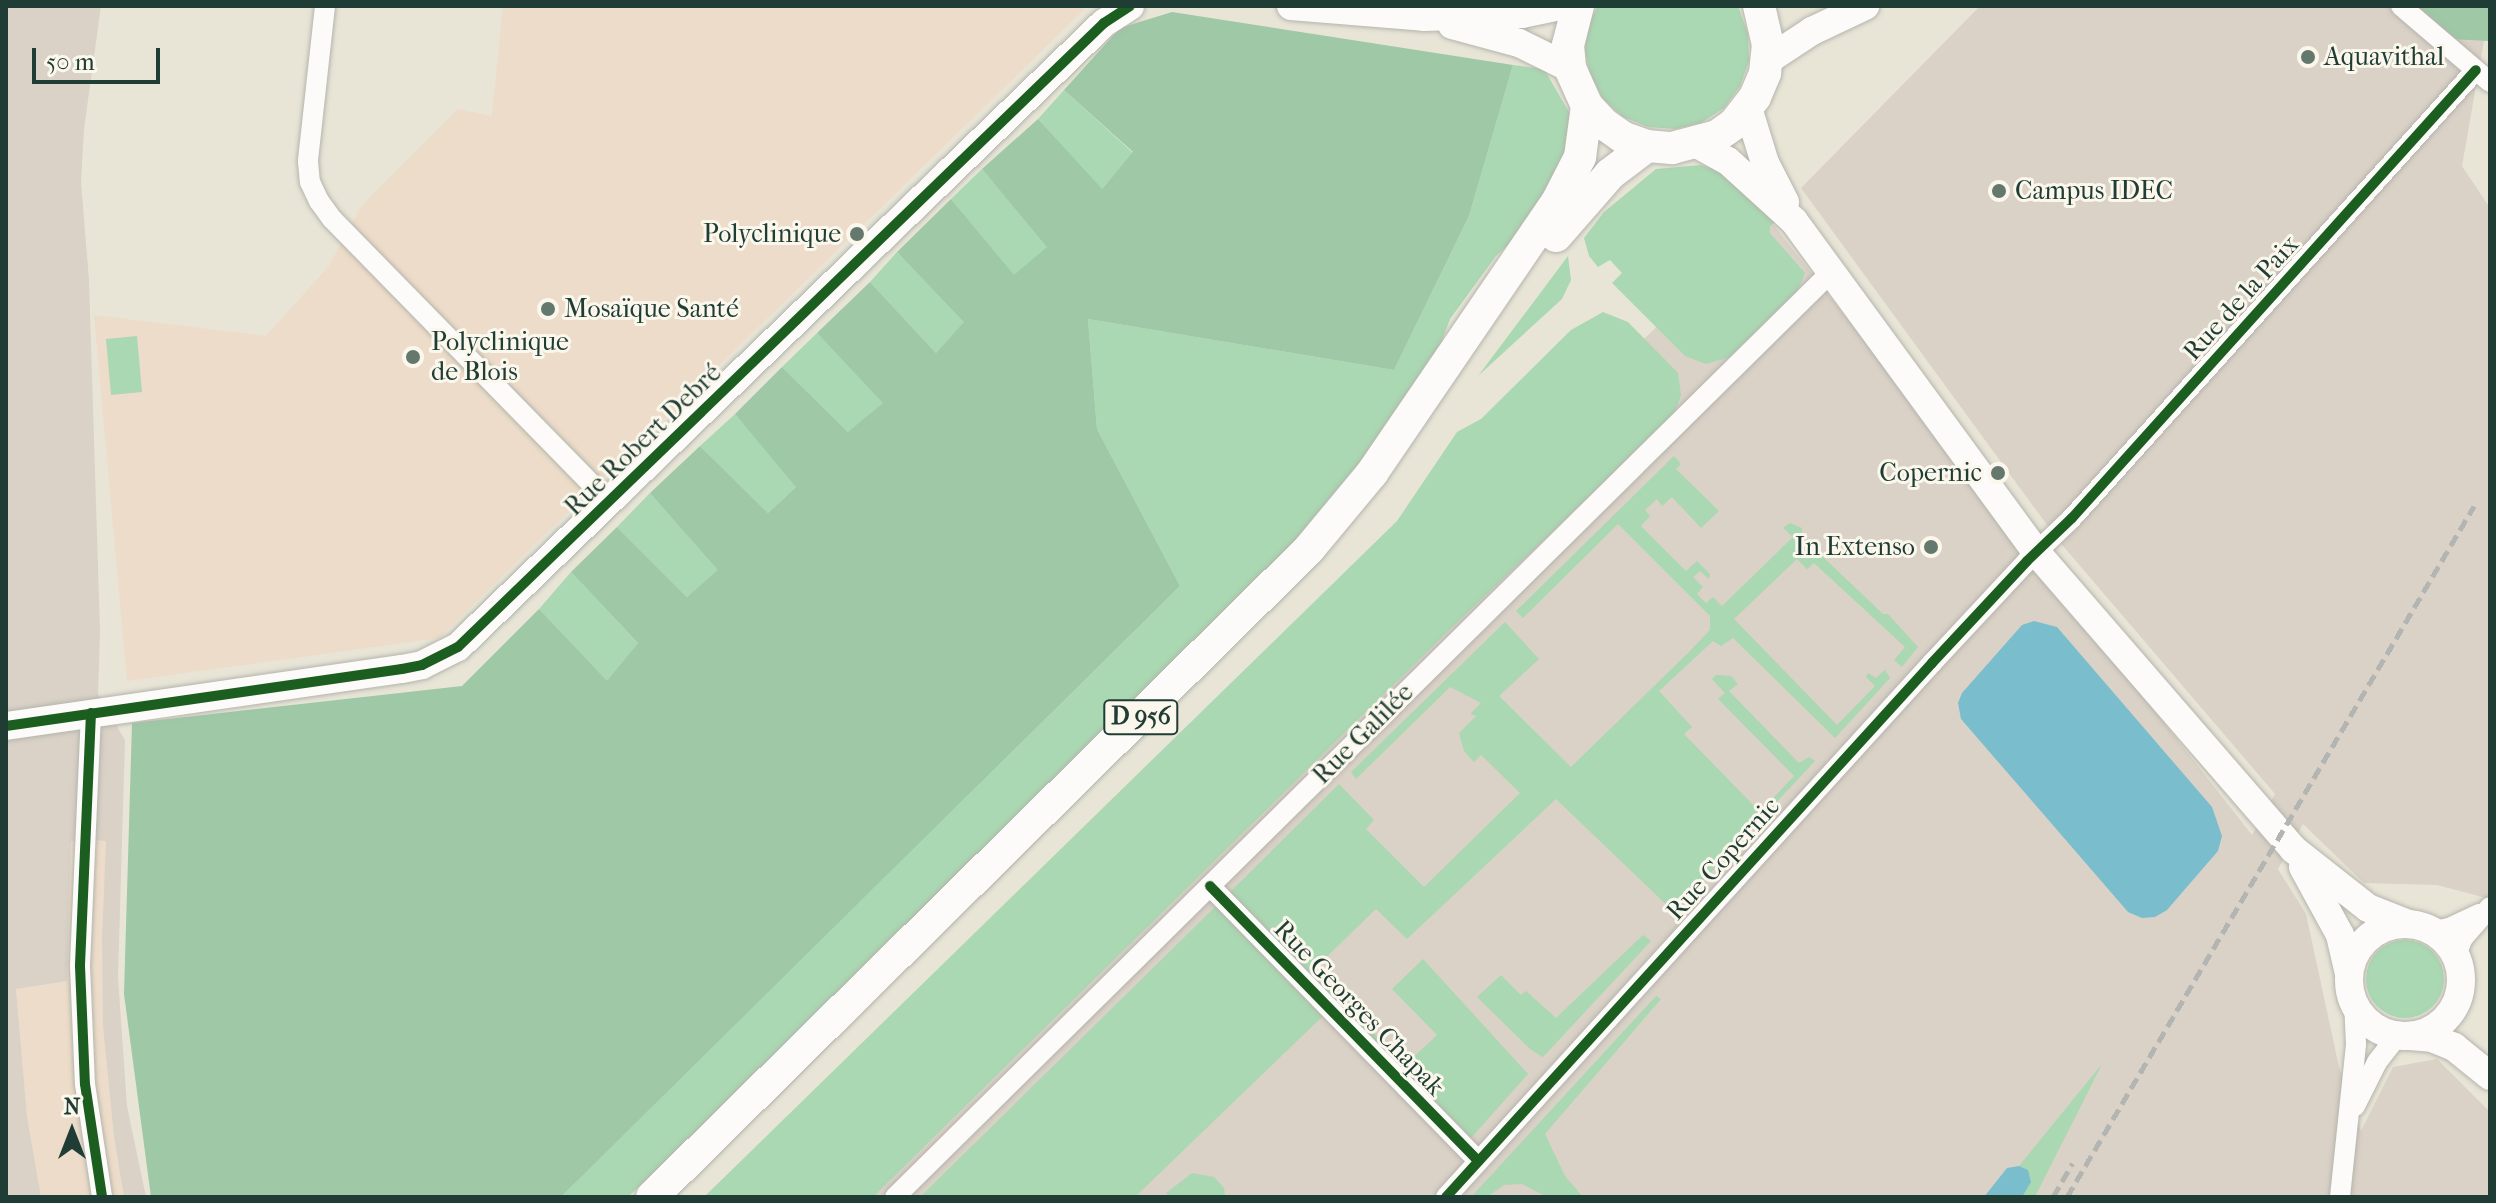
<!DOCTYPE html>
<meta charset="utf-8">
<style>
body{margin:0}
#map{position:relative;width:2496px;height:1203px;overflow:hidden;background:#e8e5d7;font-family:"IM FELL French Canon",serif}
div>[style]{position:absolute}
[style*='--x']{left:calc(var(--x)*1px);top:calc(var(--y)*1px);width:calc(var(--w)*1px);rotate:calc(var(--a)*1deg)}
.built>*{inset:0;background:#eddcc9}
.industrial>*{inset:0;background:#dad1c7}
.green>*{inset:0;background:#aad8b2}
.round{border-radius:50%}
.forest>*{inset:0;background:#9ec8a6}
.water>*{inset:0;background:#7abece}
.roads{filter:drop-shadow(0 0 2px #b4b5ac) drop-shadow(0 0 2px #b4b5ac)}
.street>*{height:20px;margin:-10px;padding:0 10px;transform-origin:10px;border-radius:10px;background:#fcfbf9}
.secondary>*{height:28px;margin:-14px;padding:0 14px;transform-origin:14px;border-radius:14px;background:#fcfbf9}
.secondary>.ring{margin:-14px;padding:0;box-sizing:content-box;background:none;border:28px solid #fcfbf9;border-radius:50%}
.primary>*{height:32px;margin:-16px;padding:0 16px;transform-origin:16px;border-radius:16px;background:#fcfbf9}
.rail>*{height:5px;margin-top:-2.5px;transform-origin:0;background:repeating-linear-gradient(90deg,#b2b5b2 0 12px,transparent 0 18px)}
.cycleway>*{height:10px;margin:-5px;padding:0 5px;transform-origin:5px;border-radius:5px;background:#1b5e20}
.dots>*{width:22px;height:22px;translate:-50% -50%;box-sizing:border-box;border:4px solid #fbf7ec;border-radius:50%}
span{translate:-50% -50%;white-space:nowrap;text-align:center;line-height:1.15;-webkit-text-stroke:6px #fbf7ec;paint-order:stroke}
.shield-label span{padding:2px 6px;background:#fbf7ec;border:2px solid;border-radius:6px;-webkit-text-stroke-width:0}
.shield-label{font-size:24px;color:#1f3d34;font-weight:700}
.poi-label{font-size:26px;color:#1f3d34}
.left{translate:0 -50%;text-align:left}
.right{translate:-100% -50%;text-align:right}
.street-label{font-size:26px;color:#1f3d34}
.frame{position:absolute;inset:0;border:8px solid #1f3d34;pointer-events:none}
.north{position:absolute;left:32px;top:1091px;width:80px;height:80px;-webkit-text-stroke:6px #fbf7ec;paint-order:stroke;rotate:0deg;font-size:22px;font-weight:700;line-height:32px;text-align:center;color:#1f3d34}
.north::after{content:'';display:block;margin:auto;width:28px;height:36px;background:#1f3d34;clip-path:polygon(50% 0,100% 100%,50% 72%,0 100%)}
.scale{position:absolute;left:32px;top:48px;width:128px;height:36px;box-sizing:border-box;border:4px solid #1f3d34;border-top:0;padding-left:10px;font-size:24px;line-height:28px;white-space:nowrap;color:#1f3d34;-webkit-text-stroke:6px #fbf7ec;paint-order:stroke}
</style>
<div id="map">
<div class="built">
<i style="clip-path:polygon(503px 6px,1088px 6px,439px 638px,127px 681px,94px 315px,266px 336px,329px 266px,362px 205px,458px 109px,492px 116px)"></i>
<i style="clip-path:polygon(71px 840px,106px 841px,102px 938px,103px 1026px,114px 1137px,124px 1197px,41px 1197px,27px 1117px,16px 989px,67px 981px)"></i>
</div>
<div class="industrial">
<i style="clip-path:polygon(6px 6px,101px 6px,84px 129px,81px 182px,89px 280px,100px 631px,98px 694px,125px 740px,118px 978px,127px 1106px,146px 1197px,124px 1197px,114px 1137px,103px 1026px,102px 938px,106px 841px,92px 840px,71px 841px,67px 981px,16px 989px,27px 1117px,41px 1197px,6px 1197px)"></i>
<i style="clip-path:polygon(1980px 6px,2490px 6px,2462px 166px,2490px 208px,2490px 899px,2437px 885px,2364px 883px,2303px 824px,2278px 869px,2306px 914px,2339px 1067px,2361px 1131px,2393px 1067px,2437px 1059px,2490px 1112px,2490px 1197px,2035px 1197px,2063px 1141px,2025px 1197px,765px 1197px,1768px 218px,2252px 835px,2275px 794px,2058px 540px,1801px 188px)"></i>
</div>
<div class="green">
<i style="clip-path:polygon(1598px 6px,1738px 6px,1748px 34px,1749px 61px,1740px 86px,1724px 108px,1701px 123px,1675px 129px,1648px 127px,1623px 117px,1603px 99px,1590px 75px,1585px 49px,1589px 22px)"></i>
<i style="clip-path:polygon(1513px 65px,1544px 69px,1573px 119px,1565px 159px,1543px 213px,1496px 256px,1450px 319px,1431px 370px,1313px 528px,1082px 763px,628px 1197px,561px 1197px,1180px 586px,1097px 429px,1088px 319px,1394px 370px,1469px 216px)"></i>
<i style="clip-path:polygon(1064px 90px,1133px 153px,1101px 190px,1038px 119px)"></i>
<i style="clip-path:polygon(1701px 165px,1722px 172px,1777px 221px,1770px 226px,1770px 233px,1805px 273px,1797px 292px,1730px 357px,1706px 364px,1685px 356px,1612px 283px,1622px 273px,1610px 260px,1598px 267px,1589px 256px,1584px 238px,1604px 212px,1656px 169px)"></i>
<i style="clip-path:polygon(982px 169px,1048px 247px,1014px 276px,951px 199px)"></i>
<i style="clip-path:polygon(897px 252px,965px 322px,936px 353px,870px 282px)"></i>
<i style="clip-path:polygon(1568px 256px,1571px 280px,1562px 299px,1478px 376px)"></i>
<i style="clip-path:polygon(1603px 312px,1628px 322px,1678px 373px,1681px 395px,1674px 415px,1444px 635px,873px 1197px,704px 1197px,1397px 521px,1457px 432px,1481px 419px,1571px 330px)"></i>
<i style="clip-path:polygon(817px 333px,884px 403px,849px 433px,782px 367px)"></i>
<i style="clip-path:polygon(137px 336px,142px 392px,111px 395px,106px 339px)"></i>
<i style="clip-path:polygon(735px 414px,797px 486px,768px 513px,700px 446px)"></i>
<i style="clip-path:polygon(1674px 456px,1681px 464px,1676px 469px,1719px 511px,1701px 528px,1672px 497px,1662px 506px,1657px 499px,1645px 510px,1650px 516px,1641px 526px,1686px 571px,1697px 561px,1710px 574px,1709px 579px,1700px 571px,1693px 577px,1703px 587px,1697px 594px,1706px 603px,1713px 597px,1722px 606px,1793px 537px,1783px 528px,1790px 523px,1802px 528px,1802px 537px,1883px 614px,1888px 614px,1918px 647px,1902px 667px,1894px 660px,1905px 647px,1814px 563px,1807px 569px,1797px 559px,1734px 619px,1837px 725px,1875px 686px,1866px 677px,1868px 673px,1876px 678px,1885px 670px,1890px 678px,1835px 738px,1733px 638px,1721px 646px,1713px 641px,1659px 691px,1692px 727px,1684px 734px,1760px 812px,1794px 776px,1718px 699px,1725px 693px,1712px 679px,1716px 675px,1731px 676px,1738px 684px,1729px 691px,1799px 763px,1809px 757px,1815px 761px,1674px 912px,1556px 799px,1407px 939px,1376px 909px,1313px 970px,1405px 1065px,1437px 1035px,1392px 989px,1423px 959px,1528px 1074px,1471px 1138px,1229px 893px,1339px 784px,1374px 820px,1366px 829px,1424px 887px,1520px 793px,1481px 755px,1474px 762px,1464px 751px,1459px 733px,1476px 716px,1470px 714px,1481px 703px,1450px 687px,1356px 779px,1351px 772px,1505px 622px,1539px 659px,1499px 696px,1571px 767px,1688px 653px,1710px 630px,1710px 616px,1618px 524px,1523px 618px,1516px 611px)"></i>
<i style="clip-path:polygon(650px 493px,719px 570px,687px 597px,617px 527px)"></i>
<i style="clip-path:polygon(571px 572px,638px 643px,607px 682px,539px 609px)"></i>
<i style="clip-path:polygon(1216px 906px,1324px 1015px,1135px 1197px,920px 1197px)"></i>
<i style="clip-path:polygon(1643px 935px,1651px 941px,1543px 1057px,1530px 1049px,1477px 997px,1501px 975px,1521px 995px,1526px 991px,1556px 1018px)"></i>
<i class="round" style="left:2366px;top:940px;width:78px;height:78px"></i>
<i style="clip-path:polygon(1656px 996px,1661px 999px,1545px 1134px,1565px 1176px,1583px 1197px,1547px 1197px,1522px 1184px,1504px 1185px,1487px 1197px,1471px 1197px)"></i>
<i style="clip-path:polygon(2102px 1064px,2035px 1197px,2022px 1197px,2031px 1181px,2028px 1170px,2019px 1166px)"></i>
<i style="clip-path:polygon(1192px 1173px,1214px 1177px,1224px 1188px,1225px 1197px,1170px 1197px,1166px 1193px)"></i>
</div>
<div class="forest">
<i style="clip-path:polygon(2414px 6px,2490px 6px,2489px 41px,2450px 39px)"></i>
<i style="clip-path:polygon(1172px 12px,1513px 65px,1469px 216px,1394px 370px,1088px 319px,1097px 429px,1180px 586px,561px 1197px,151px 1197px,124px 994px,132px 723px,462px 686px,539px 609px,607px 681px,638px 643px,571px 572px,617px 527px,687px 597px,718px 570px,650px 493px,700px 446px,768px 513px,796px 487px,735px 414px,782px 367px,848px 432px,883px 403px,817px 333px,870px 282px,936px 353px,964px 322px,897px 252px,951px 199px,1014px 275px,1047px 247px,982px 169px,1038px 119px,1102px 189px,1133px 152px,1064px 90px,1120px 28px)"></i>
</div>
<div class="water">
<i style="clip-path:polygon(2034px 621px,2057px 627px,2212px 807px,2222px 836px,2218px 851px,2167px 910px,2155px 917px,2142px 918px,2128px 912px,1961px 719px,1958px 703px,1962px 693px,2022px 625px)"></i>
<i style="clip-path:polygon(2019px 1166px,2028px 1170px,2031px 1182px,2022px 1197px,1984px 1197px,2007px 1168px)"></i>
</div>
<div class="roads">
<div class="street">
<i style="--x:325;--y:6;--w:156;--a:96.3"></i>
<i style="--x:308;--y:161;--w:21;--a:85"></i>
<i style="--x:310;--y:182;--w:21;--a:65"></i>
<i style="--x:319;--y:201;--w:22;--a:54"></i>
<i style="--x:332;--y:219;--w:397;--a:45.6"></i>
<i style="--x:2401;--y:6;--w:117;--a:40.5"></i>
<i style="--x:91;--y:713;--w:253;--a:92.5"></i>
<i style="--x:80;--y:966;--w:118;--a:87.6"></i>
<i style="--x:85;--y:1084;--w:114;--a:81.4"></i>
<i style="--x:1210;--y:886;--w:384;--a:45.7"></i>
<i style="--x:2433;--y:931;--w:16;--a:-11"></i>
<i style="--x:2449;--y:928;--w:33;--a:-25"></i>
<i style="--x:2456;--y:955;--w:18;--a:-68"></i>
<i style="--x:2463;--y:938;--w:41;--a:-48.9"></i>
<i style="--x:2355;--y:1106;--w:49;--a:-63.4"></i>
<i style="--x:2377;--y:1062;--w:34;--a:-52"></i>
<i style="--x:895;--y:1197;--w:1317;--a:-44.66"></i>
<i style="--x:1446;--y:1197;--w:722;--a:-47.69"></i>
<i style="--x:1932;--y:663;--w:139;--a:-47"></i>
<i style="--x:2027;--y:561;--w:62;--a:-43.7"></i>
<i style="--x:2072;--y:518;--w:603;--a:-47.96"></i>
<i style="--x:2340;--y:1197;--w:154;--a:-84"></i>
<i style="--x:2356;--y:1044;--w:42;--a:-92.7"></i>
</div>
<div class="secondary">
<i style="--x:1291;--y:6;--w:133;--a:4.7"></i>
<i style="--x:1424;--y:17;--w:98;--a:-1.8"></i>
<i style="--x:1522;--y:14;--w:40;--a:-12"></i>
<i style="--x:1452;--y:25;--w:69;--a:15"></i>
<i style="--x:1519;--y:43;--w:57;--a:26.1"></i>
<i style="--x:1768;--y:60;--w:53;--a:-33.4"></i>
<i style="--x:1812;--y:31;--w:59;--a:-25.3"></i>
<i style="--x:1748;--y:108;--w:58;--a:72.8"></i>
<i style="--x:1765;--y:163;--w:44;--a:62.9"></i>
<i style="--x:1697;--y:144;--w:35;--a:29"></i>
<i style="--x:1728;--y:161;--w:89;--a:42.3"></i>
<i style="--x:1794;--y:221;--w:410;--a:53.8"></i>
<i style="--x:2036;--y:552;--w:393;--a:49.1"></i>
<i style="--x:2293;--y:849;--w:95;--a:38.2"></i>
<i style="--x:2368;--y:908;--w:41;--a:21.5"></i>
<i style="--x:6;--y:726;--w:400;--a:-8.2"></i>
<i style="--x:402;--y:669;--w:20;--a:-11"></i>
<i style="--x:422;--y:665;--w:40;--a:-26.6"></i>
<i style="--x:458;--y:647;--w:898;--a:-44.01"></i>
<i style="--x:1104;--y:23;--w:31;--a:-33"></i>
<i style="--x:2303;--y:867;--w:77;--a:61.4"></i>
<i style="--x:2340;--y:935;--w:40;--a:77"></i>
<i class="ring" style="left:2349px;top:924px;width:84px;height:84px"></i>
<i style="--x:2410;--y:1036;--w:22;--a:5"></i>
<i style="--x:2432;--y:1038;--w:24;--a:22"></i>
<i style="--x:2454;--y:1047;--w:46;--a:38.9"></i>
</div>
<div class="primary">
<i style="--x:1578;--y:6;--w:40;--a:104.4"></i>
<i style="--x:1568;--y:45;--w:23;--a:85"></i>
<i style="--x:1570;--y:68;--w:42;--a:65.9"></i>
<i style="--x:1587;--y:106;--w:25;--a:47"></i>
<i style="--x:1604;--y:124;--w:24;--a:35"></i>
<i style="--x:1624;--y:138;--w:24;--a:19"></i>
<i style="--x:1647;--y:146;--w:25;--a:5"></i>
<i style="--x:1672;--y:148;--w:47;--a:-14.9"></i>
<i style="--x:1717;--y:136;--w:21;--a:-35"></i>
<i style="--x:1734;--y:124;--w:34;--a:-52"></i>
<i style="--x:1755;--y:97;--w:26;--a:-67"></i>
<i style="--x:1765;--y:73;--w:28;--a:-84"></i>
<i style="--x:1768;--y:45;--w:40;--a:-103"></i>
<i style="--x:1556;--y:236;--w:82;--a:-48.9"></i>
<i style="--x:1610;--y:174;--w:46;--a:-37.1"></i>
<i style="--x:652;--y:1197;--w:923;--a:-44.6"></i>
<i style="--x:1309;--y:549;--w:99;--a:-50.3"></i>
<i style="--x:1372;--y:473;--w:328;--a:-55.7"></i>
<i style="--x:1557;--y:202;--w:51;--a:-62.9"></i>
<i style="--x:1580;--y:157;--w:51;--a:-82.2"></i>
</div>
</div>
<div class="rail">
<i style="--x:2053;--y:1197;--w:39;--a:-60"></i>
<i style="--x:2067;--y:1197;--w:802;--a:-59.5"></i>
</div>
<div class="cycleway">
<i style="--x:91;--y:713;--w:253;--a:92.5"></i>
<i style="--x:80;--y:966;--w:118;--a:87.6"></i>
<i style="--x:85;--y:1084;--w:114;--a:81.4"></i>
<i style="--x:6;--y:726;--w:400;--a:-8.2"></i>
<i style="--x:402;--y:669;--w:20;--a:-11"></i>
<i style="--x:422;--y:665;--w:40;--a:-26.6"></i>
<i style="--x:458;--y:647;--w:898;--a:-44.01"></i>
<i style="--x:1104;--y:23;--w:31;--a:-33"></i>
<i style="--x:1210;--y:886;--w:384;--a:45.7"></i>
<i style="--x:1446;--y:1197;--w:722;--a:-47.69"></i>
<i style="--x:1932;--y:663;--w:139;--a:-47"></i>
<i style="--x:2027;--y:561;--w:62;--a:-43.7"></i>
<i style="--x:2072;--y:518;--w:603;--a:-47.96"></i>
</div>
<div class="dots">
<i style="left:2308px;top:57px;background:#65786d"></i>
<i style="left:1999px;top:191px;background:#65786d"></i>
<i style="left:857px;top:234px;background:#65786d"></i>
<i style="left:548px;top:309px;background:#65786d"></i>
<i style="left:413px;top:357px;background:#65786d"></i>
<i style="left:1998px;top:473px;background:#65786d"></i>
<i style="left:1931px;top:547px;background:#65786d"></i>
</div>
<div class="shield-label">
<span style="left:1141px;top:717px">D 956</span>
</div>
<div class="poi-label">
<span class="left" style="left:2324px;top:57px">Aquavithal</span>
<span class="left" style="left:2015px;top:191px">Campus IDEC</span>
<span class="right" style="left:841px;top:234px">Polyclinique</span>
<span class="left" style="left:564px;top:309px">Mosaïque Santé</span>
<span class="left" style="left:431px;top:357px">Polyclinique<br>de Blois</span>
<span class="right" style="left:1982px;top:473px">Copernic</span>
<span class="right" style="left:1915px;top:547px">In Extenso</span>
</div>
<div class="street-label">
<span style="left:2241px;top:298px;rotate:-48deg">Rue de la Paix</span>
<span style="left:643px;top:440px;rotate:-44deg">Rue Robert Debré</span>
<span style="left:1363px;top:734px;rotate:-45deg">Rue Galilée</span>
<span style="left:1723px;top:859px;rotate:-48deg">Rue Copernic</span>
<span style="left:1359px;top:1008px;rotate:46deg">Rue Georges Chapak</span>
</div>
<div class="frame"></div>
<div class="north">N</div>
<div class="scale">50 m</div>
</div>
